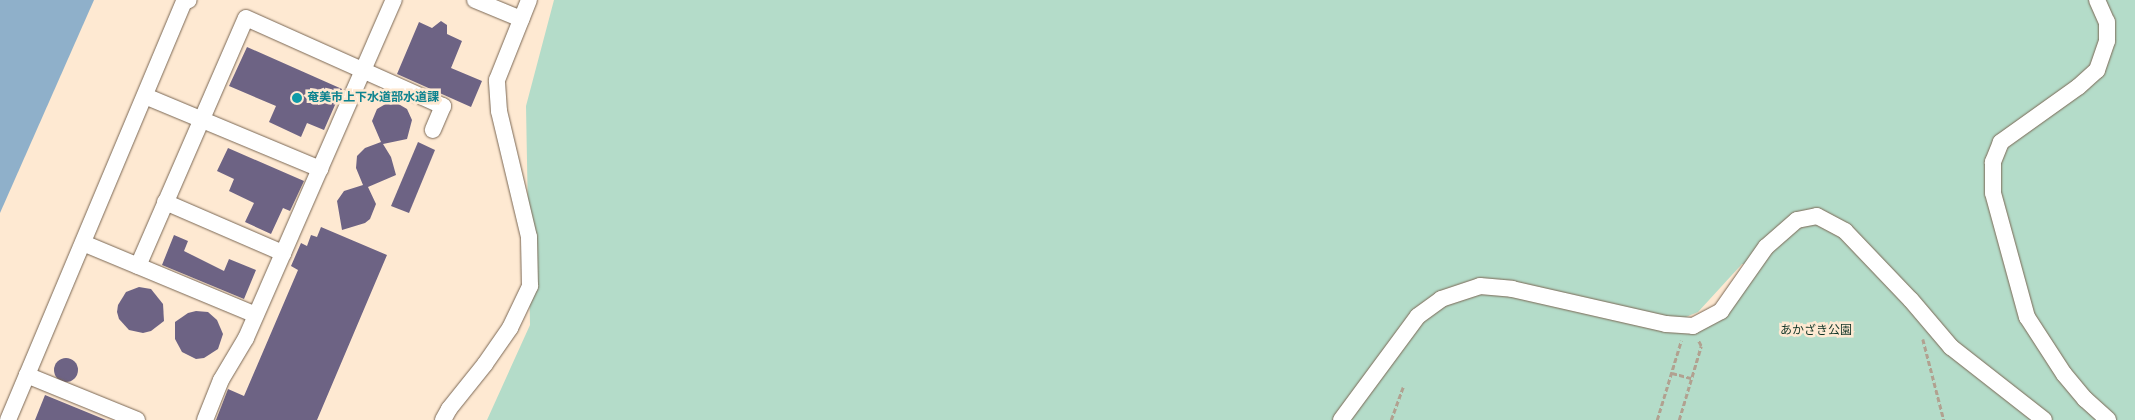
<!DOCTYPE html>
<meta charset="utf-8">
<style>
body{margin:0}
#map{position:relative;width:2135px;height:420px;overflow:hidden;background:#fee9d2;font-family:Rubik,"Noto Sans JP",sans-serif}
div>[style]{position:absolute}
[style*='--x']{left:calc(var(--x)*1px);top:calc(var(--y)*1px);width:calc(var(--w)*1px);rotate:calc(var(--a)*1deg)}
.green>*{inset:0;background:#b4dcc9}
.water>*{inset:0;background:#8fb0ca}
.building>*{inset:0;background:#6d6384}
.round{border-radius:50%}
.path>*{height:2.5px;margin-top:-1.25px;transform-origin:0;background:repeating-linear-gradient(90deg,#b1a190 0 5px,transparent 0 7.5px)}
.roads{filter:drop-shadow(0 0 1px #7a6754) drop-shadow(0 0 1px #7a6754)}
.minor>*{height:16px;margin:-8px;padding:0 8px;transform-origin:8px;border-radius:8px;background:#fff}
.dots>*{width:14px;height:14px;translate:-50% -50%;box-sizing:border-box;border:2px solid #fee9d2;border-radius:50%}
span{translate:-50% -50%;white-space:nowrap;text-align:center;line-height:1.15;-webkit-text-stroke:5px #fee9d2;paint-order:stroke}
.culture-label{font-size:12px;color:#0d838f;font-weight:700}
.left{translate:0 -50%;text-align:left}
.park-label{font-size:12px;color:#113527}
</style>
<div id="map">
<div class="green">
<i style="clip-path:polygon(evenodd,554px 0,2135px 0,2135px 420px,487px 420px,530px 325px,526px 106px,554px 0,1742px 264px,1754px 264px,1707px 320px,1686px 317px,1698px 312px,1742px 264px)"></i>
</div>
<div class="water">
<i style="clip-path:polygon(0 0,94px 0,0 213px)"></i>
</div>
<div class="building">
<i style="clip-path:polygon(441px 21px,447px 25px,447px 34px,462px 41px,451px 68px,482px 81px,471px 107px,397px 74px,419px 22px,432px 28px)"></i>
<i style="clip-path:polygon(247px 47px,342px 89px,324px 130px,307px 123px,301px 137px,269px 122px,276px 106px,229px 86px)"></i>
<i style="clip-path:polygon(389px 102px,395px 102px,407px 109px,412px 120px,407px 139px,383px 144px,391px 157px,396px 175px,368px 187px,376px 204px,370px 219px,365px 223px,342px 230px,337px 201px,344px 191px,363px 185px,356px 168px,357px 156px,365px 148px,381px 142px,372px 121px,377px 109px)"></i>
<i style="clip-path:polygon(418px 142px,435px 150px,409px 213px,391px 206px)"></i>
<i style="clip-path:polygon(228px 148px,304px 181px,290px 211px,283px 208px,271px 234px,245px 222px,254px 203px,229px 191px,234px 179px,217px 171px)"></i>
<i style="clip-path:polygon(321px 227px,387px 255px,317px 420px,216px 420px,228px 389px,244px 396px,298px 270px,291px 266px,301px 243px,307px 246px,311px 235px,317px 237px)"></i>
<i style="clip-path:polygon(174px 235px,188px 241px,184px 251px,224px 271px,229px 259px,256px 270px,244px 299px,162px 265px)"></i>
<i style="clip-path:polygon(139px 287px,151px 289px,163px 304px,164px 321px,151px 331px,143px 333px,129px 330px,119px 319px,117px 312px,118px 305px,126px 292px)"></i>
<i style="clip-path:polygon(196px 311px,208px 312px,217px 320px,223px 334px,218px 349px,204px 358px,196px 359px,182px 352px,175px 339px,175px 322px,188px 313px)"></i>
<i class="round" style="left:54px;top:358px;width:24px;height:24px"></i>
<i style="clip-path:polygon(45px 395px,106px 420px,35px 420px)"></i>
</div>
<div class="path">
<i style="--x:1923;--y:339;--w:84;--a:75.5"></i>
<i style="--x:1672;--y:373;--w:20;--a:15"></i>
<i style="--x:1391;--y:420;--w:35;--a:-70"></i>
<i style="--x:1657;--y:420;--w:83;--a:-73.1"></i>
<i style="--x:1679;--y:420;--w:77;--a:-73.4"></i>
<i style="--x:1701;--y:346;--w:7;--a:-117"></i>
</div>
<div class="roads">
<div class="minor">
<i style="--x:475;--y:0;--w:50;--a:22.4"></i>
<i style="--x:2097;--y:0;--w:24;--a:66"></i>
<i style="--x:2107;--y:22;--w:19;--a:90"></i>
<i style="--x:2107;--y:41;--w:31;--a:109"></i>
<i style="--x:2097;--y:70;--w:25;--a:138"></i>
<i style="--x:2078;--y:87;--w:95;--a:144.5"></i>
<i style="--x:2001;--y:142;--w:22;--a:112"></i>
<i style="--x:1993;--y:162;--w:31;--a:90"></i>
<i style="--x:1993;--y:193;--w:129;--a:74.7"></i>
<i style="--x:2027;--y:317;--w:68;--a:57"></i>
<i style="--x:2064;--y:374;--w:33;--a:50"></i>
<i style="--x:2085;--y:399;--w:31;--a:42"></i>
<i style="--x:145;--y:96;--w:190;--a:22.6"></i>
<i style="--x:165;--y:202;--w:129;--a:23.4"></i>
<i style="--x:83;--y:243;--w:187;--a:22.6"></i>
<i style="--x:138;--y:266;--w:270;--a:-66.5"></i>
<i style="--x:246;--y:18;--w:216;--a:24.1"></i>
<i style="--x:443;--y:106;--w:26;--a:113"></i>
<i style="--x:8;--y:420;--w:49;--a:-67.1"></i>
<i style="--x:137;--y:420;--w:119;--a:-157.8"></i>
<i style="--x:27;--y:375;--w:405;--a:-67.2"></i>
<i style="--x:184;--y:2;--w:5;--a:-22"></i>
<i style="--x:205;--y:420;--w:43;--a:-68.2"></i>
<i style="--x:221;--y:380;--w:49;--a:-59.2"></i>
<i style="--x:246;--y:338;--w:369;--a:-66.4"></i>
<i style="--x:443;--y:420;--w:13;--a:-61"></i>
<i style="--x:449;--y:409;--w:58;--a:-51.3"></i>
<i style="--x:485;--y:364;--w:44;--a:-55.2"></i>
<i style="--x:510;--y:328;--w:47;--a:-64.5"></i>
<i style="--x:530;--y:286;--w:49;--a:-91.2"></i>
<i style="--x:529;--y:237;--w:130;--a:-103.4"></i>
<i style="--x:499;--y:111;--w:31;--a:-94"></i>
<i style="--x:497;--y:80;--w:86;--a:-68.2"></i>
<i style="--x:1341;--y:420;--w:129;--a:-53.5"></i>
<i style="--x:1418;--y:316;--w:29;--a:-36"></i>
<i style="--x:1441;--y:299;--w:41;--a:-18.4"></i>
<i style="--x:1480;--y:286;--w:32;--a:5"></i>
<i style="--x:1512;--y:289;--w:158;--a:12.8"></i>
<i style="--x:1666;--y:324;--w:27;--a:4"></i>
<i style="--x:1693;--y:326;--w:32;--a:-28"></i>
<i style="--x:1721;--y:311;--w:78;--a:-54.9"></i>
<i style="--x:1766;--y:247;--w:41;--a:-41.1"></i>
<i style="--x:1797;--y:220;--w:20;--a:-11"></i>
<i style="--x:1817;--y:216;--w:32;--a:28"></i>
<i style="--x:1845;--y:231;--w:95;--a:46.3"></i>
<i style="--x:1911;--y:300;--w:62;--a:49.6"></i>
<i style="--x:1951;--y:347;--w:118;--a:38.1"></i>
</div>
</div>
<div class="dots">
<i style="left:297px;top:98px;background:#0f9aa8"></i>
</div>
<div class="culture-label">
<span class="left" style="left:307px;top:98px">奄美市上下水道部水道課</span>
</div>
<div class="park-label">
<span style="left:1816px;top:331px">あかざき公園</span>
</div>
</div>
